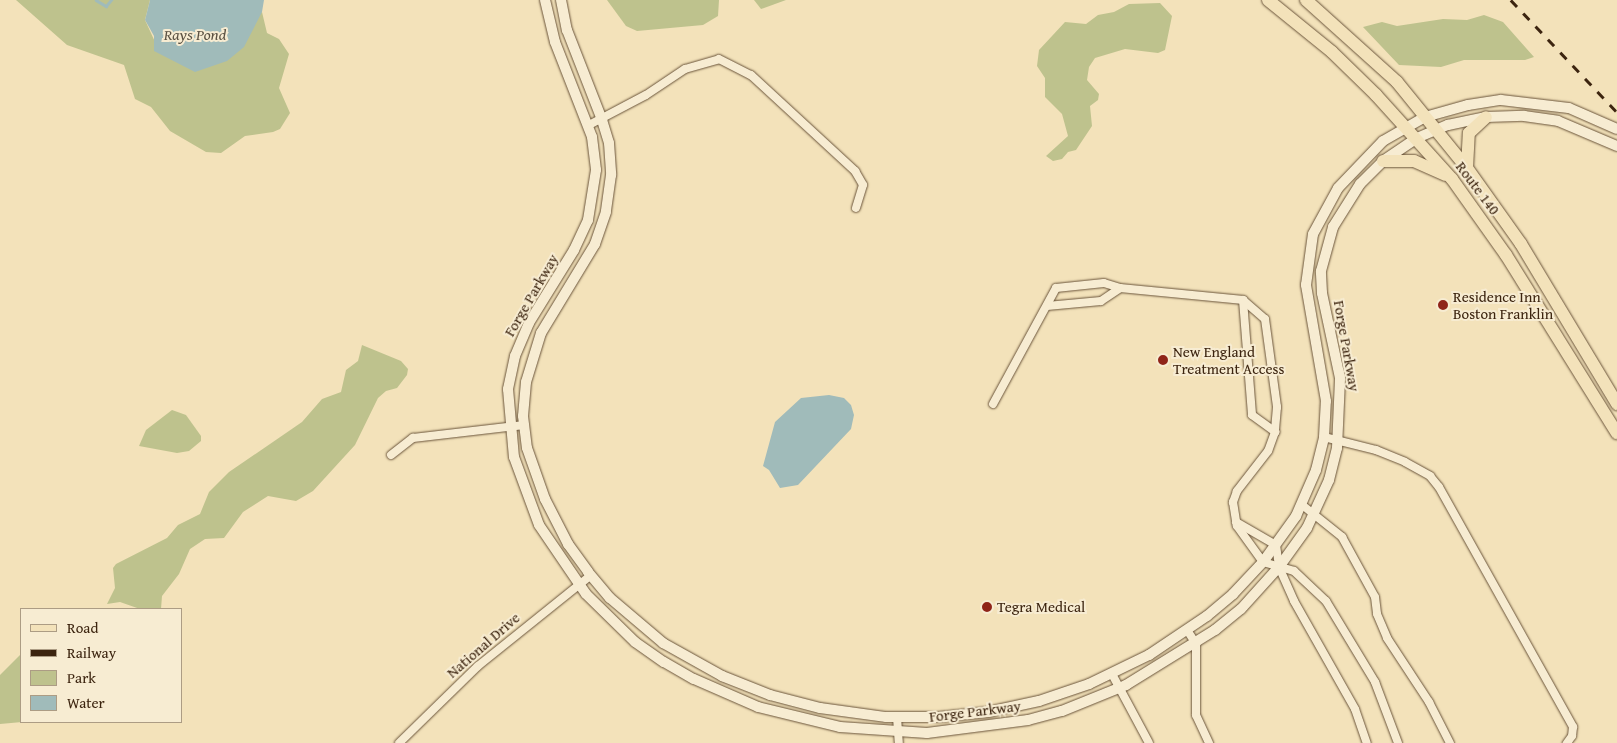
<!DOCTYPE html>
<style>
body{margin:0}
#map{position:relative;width:1617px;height:743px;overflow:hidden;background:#f3e2ba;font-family:"Gentium Book Plus",serif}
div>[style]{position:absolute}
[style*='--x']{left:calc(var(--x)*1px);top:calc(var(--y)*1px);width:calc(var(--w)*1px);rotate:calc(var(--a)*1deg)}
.green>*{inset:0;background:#bec28d}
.water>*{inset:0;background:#a0bbba}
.stream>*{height:2.5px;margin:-1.25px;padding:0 1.25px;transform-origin:1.25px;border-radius:1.25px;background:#a0bbba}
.roads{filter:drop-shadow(0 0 1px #6a543a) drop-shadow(0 0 1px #6a543a)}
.minor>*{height:8px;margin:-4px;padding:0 4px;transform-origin:4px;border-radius:4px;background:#f7ecd2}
.tertiary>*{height:10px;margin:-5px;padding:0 5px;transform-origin:5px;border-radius:5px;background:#f7ecd2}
.primary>*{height:12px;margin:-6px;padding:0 6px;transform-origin:6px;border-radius:6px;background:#f3e2ba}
.rail>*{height:2.5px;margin-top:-1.25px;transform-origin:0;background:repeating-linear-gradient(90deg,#3c240f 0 9px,transparent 0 18px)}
.dots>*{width:14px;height:14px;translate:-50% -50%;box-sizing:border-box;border:2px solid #f7ecd2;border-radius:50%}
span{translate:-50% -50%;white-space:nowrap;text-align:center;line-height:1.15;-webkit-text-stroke:4px #f7ecd2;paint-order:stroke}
.street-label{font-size:15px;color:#3c240f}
.poi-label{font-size:15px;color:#3c240f}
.left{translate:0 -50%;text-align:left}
.water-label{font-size:16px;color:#5a5142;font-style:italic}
.legend{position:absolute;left:20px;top:608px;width:162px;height:115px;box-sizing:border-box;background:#f7ecd2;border:1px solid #ac9c84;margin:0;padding:6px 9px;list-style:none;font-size:15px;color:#3c240f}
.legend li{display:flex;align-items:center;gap:10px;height:25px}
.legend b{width:25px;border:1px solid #ac9c84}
</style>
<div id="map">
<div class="green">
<i style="clip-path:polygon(16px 0,150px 0,145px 20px,156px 44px,262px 12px,266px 0,262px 12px,267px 33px,279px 39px,289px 54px,279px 88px,290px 113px,280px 129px,273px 132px,245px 136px,221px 153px,206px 152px,170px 131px,151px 107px,135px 99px,124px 65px,67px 45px)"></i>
<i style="clip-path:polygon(607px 0,719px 0,718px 16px,703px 25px,637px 31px,626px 26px)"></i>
<i style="clip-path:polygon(754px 0,786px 0,761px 9px)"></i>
<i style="clip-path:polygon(1160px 3px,1172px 16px,1165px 50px,1158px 53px,1125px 49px,1095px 58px,1089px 67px,1087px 80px,1099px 94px,1098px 100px,1090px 106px,1092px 126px,1076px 150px,1068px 152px,1062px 159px,1053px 161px,1046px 156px,1068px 136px,1062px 114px,1045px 97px,1045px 78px,1037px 66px,1039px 50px,1065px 22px,1086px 24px,1098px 15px,1114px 12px,1129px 4px)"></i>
<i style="clip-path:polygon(1484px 15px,1503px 22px,1534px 57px,1525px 60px,1464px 60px,1441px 67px,1399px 65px,1363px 27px,1382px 22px,1397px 26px,1443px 19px,1467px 20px)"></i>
<i style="clip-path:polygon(362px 345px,401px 361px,408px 369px,407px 375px,397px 388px,386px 391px,378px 398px,355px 445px,313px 491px,296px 501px,268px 496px,243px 512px,224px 538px,205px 539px,190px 549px,179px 574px,162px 596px,161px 609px,140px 609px,120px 602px,107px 604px,115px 588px,113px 568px,116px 564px,167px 538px,178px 525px,200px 514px,209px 492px,229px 472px,302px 422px,322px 399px,341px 392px,346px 370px,358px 361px)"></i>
<i style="clip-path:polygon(172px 410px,186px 415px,201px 436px,201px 441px,189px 451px,177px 453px,139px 446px,146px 430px)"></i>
<i style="clip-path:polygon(21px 654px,22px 722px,0 724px,0 675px)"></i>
</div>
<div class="water">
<i style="clip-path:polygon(150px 0,264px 0,262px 12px,244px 47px,227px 61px,195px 72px,154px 51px,154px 36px,145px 20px)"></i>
<i style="clip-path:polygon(829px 395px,844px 398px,851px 405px,854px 415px,851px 429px,798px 485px,780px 488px,769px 470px,763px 466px,775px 422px,801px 398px)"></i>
</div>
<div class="stream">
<i style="--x:96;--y:0;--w:12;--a:31"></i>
<i style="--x:106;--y:6;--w:8;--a:-50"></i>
</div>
<div class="roads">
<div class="minor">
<i style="--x:589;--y:125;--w:64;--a:-27.8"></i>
<i style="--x:646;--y:95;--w:47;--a:-33.7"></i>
<i style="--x:685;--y:69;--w:35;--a:-16"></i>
<i style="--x:719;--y:59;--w:36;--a:27"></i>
<i style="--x:751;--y:75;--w:142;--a:42.7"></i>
<i style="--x:855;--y:171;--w:16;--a:60"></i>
<i style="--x:863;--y:185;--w:24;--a:107"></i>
<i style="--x:1243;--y:300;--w:115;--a:85.5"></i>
<i style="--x:1252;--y:415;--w:29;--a:36"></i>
<i style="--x:1047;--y:306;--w:54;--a:-5.3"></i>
<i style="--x:1101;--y:301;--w:23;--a:-34"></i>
<i style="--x:993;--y:404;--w:132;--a:-61.5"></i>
<i style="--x:1056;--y:288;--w:48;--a:-5.9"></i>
<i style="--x:1104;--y:283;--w:17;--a:17"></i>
<i style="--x:1120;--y:288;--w:124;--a:5.6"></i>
<i style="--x:1243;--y:300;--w:29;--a:41"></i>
<i style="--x:1265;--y:319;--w:89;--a:82.2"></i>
<i style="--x:1277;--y:407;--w:25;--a:95"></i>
<i style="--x:1275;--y:432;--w:20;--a:110"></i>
<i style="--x:1268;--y:451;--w:51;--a:127.8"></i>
<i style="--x:1237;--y:491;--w:12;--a:110"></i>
<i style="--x:1233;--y:502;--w:24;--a:81"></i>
<i style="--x:1237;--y:526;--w:44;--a:54.2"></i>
<i style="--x:1263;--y:562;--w:32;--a:16"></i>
<i style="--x:1294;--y:571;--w:44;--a:43.2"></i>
<i style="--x:1326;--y:601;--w:95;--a:58.8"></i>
<i style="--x:1375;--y:682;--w:65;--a:69.3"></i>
<i style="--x:1324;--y:437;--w:54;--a:14"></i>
<i style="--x:1376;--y:450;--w:31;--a:22"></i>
<i style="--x:1405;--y:462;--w:29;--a:29"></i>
<i style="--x:1430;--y:476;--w:14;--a:51"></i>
<i style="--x:1439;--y:487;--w:275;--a:60.8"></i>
<i style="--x:1573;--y:727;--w:9;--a:96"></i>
<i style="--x:1572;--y:736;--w:9;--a:126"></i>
<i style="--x:391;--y:455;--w:28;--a:-38"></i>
<i style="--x:413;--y:438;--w:112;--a:-6.7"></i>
<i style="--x:1301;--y:504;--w:53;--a:38.8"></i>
<i style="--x:1342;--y:537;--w:68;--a:61.2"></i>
<i style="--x:1375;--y:597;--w:17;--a:83"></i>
<i style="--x:1377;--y:614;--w:26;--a:67"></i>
<i style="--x:1387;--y:638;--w:77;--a:56.7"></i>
<i style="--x:1429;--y:702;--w:46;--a:62.9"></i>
<i style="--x:1236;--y:522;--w:46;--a:29.9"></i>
<i style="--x:1276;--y:545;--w:22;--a:82"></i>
<i style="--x:1279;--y:567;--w:37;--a:66"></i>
<i style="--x:1294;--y:601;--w:124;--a:60.5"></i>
<i style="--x:1355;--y:709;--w:36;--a:71"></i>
<i style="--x:1187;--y:630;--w:17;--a:57"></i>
<i style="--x:1196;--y:644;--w:71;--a:90"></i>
<i style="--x:1196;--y:715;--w:31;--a:65"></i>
<i style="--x:1112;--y:674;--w:78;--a:61.8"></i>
<i style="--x:897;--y:717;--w:26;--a:86"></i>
<i style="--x:399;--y:743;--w:110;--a:-44.3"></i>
<i style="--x:478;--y:666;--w:145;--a:-38.8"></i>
</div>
<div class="tertiary">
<i style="--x:545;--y:0;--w:43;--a:76.6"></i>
<i style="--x:555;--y:42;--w:102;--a:68.7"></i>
<i style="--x:592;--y:137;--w:33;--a:83"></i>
<i style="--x:596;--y:170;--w:51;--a:99.1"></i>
<i style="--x:588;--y:220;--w:33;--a:115"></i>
<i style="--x:574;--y:250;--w:86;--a:121.7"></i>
<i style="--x:529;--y:323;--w:36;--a:113"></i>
<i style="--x:515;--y:356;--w:34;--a:102"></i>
<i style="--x:508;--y:389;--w:68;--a:85"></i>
<i style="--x:514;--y:457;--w:72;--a:69.8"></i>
<i style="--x:539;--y:525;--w:83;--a:55.7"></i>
<i style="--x:586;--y:594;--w:69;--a:44.4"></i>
<i style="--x:635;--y:642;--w:35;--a:35"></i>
<i style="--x:664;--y:662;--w:34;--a:30"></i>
<i style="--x:694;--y:679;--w:70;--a:23.6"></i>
<i style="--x:758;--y:707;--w:84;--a:13.7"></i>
<i style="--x:840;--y:727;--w:87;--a:3.9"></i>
<i style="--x:927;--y:733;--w:102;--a:-7.3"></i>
<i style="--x:1028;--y:720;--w:35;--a:-15"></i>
<i style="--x:1062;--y:711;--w:69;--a:-22.1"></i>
<i style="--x:1126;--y:685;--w:105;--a:-31.7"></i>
<i style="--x:1215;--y:630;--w:33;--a:-39"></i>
<i style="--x:1241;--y:609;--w:57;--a:-47.9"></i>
<i style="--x:1279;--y:567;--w:48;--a:-54.3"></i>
<i style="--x:1307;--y:528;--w:53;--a:-65.4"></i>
<i style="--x:1329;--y:480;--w:33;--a:-76"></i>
<i style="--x:1337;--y:448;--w:70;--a:-87.5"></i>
<i style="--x:1340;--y:378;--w:87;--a:-102"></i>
<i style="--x:1322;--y:293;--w:22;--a:-93"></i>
<i style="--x:1321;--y:271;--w:46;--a:-74.7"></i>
<i style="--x:1333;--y:227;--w:51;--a:-57.9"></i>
<i style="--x:1360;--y:184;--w:33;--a:-45"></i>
<i style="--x:1383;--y:161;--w:41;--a:-34.1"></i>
<i style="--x:1417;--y:138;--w:34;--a:-23"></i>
<i style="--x:1448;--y:125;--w:39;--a:-12"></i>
<i style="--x:1486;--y:117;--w:38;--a:-2"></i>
<i style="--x:1524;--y:116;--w:34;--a:8"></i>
<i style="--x:1558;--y:121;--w:64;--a:23"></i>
<i style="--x:561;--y:0;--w:31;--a:79"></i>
<i style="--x:567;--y:30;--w:97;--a:68.7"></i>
<i style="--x:602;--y:120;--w:24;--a:73"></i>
<i style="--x:609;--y:143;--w:32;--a:86"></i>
<i style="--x:611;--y:175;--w:37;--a:98"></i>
<i style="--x:606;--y:212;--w:34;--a:109"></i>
<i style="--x:595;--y:244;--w:104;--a:121.2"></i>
<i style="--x:541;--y:333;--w:51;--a:107"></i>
<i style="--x:526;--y:382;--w:34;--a:95"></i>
<i style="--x:523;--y:416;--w:32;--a:83"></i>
<i style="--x:527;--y:448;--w:54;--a:70.6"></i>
<i style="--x:545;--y:499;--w:51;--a:62.9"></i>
<i style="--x:568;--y:544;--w:34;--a:54"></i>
<i style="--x:588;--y:572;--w:34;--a:50"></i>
<i style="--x:610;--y:598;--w:70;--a:40.3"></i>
<i style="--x:663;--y:643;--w:68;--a:29.2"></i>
<i style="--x:722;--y:676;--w:52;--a:21.6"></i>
<i style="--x:770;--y:695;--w:52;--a:14.6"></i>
<i style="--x:820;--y:708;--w:67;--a:7.8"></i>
<i style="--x:886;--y:717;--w:53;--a:0"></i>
<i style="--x:939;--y:717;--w:49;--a:-5.8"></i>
<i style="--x:988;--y:712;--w:52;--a:-12.2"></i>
<i style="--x:1039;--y:701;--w:53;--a:-18.8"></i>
<i style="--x:1089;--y:684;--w:67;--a:-25.8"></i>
<i style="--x:1149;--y:655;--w:70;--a:-33.9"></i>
<i style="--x:1207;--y:616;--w:34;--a:-40"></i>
<i style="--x:1233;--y:594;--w:44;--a:-46.8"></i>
<i style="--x:1263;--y:562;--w:57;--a:-54.3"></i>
<i style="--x:1296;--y:516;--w:50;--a:-66.5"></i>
<i style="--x:1316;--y:470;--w:34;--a:-76"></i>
<i style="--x:1324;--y:437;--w:36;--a:-87"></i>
<i style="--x:1326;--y:401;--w:118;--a:-99.8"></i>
<i style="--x:1306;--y:285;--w:51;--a:-82.2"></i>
<i style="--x:1313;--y:234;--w:52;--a:-61.5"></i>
<i style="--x:1338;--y:188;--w:65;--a:-46.2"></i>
<i style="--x:1383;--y:141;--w:48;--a:-29.7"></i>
<i style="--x:1425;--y:117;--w:45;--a:-15.6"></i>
<i style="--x:1468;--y:105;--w:33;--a:-9"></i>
<i style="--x:1501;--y:100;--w:68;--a:6.7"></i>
<i style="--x:1569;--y:108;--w:52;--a:23.6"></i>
</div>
<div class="primary">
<i style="--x:1268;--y:0;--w:82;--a:39.1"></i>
<i style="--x:1332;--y:52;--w:62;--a:44.3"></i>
<i style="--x:1376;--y:95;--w:113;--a:47.9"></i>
<i style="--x:1452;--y:179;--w:93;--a:54.6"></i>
<i style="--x:1506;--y:255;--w:210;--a:58.1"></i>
<i style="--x:1306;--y:0;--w:122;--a:42"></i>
<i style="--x:1397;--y:82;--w:111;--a:50.9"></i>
<i style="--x:1467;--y:168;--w:93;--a:54.6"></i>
<i style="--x:1521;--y:244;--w:187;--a:59"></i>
<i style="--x:1383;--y:161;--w:31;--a:0"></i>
<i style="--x:1414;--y:161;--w:34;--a:24"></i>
<i style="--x:1467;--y:168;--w:35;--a:-87"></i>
<i style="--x:1469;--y:133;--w:23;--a:-43"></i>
</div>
</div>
<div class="rail">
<i style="--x:1511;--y:0;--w:154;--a:46.6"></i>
</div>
<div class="dots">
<i style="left:1443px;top:305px;background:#8f2418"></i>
<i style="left:1163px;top:360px;background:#8f2418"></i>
<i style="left:987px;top:607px;background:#8f2418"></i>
</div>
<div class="street-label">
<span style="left:1478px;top:188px;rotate:53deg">Route 140</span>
<span style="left:531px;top:295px;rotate:-60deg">Forge Parkway</span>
<span style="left:1347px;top:346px;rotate:80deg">Forge Parkway</span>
<span style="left:483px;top:645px;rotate:-41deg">National Drive</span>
<span style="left:975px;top:711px;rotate:-7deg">Forge Parkway</span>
</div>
<div class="poi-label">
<span class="left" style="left:1453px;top:305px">Residence Inn<br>Boston Franklin</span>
<span class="left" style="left:1173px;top:360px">New England<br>Treatment Access</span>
<span class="left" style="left:997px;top:607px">Tegra Medical</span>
</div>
<div class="water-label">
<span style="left:195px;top:34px">Rays Pond</span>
</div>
<ul class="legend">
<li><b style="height:6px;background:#f3e2ba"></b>Road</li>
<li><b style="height:6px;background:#3c240f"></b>Railway</li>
<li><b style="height:14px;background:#bec28d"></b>Park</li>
<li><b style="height:14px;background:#a0bbba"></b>Water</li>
</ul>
</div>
